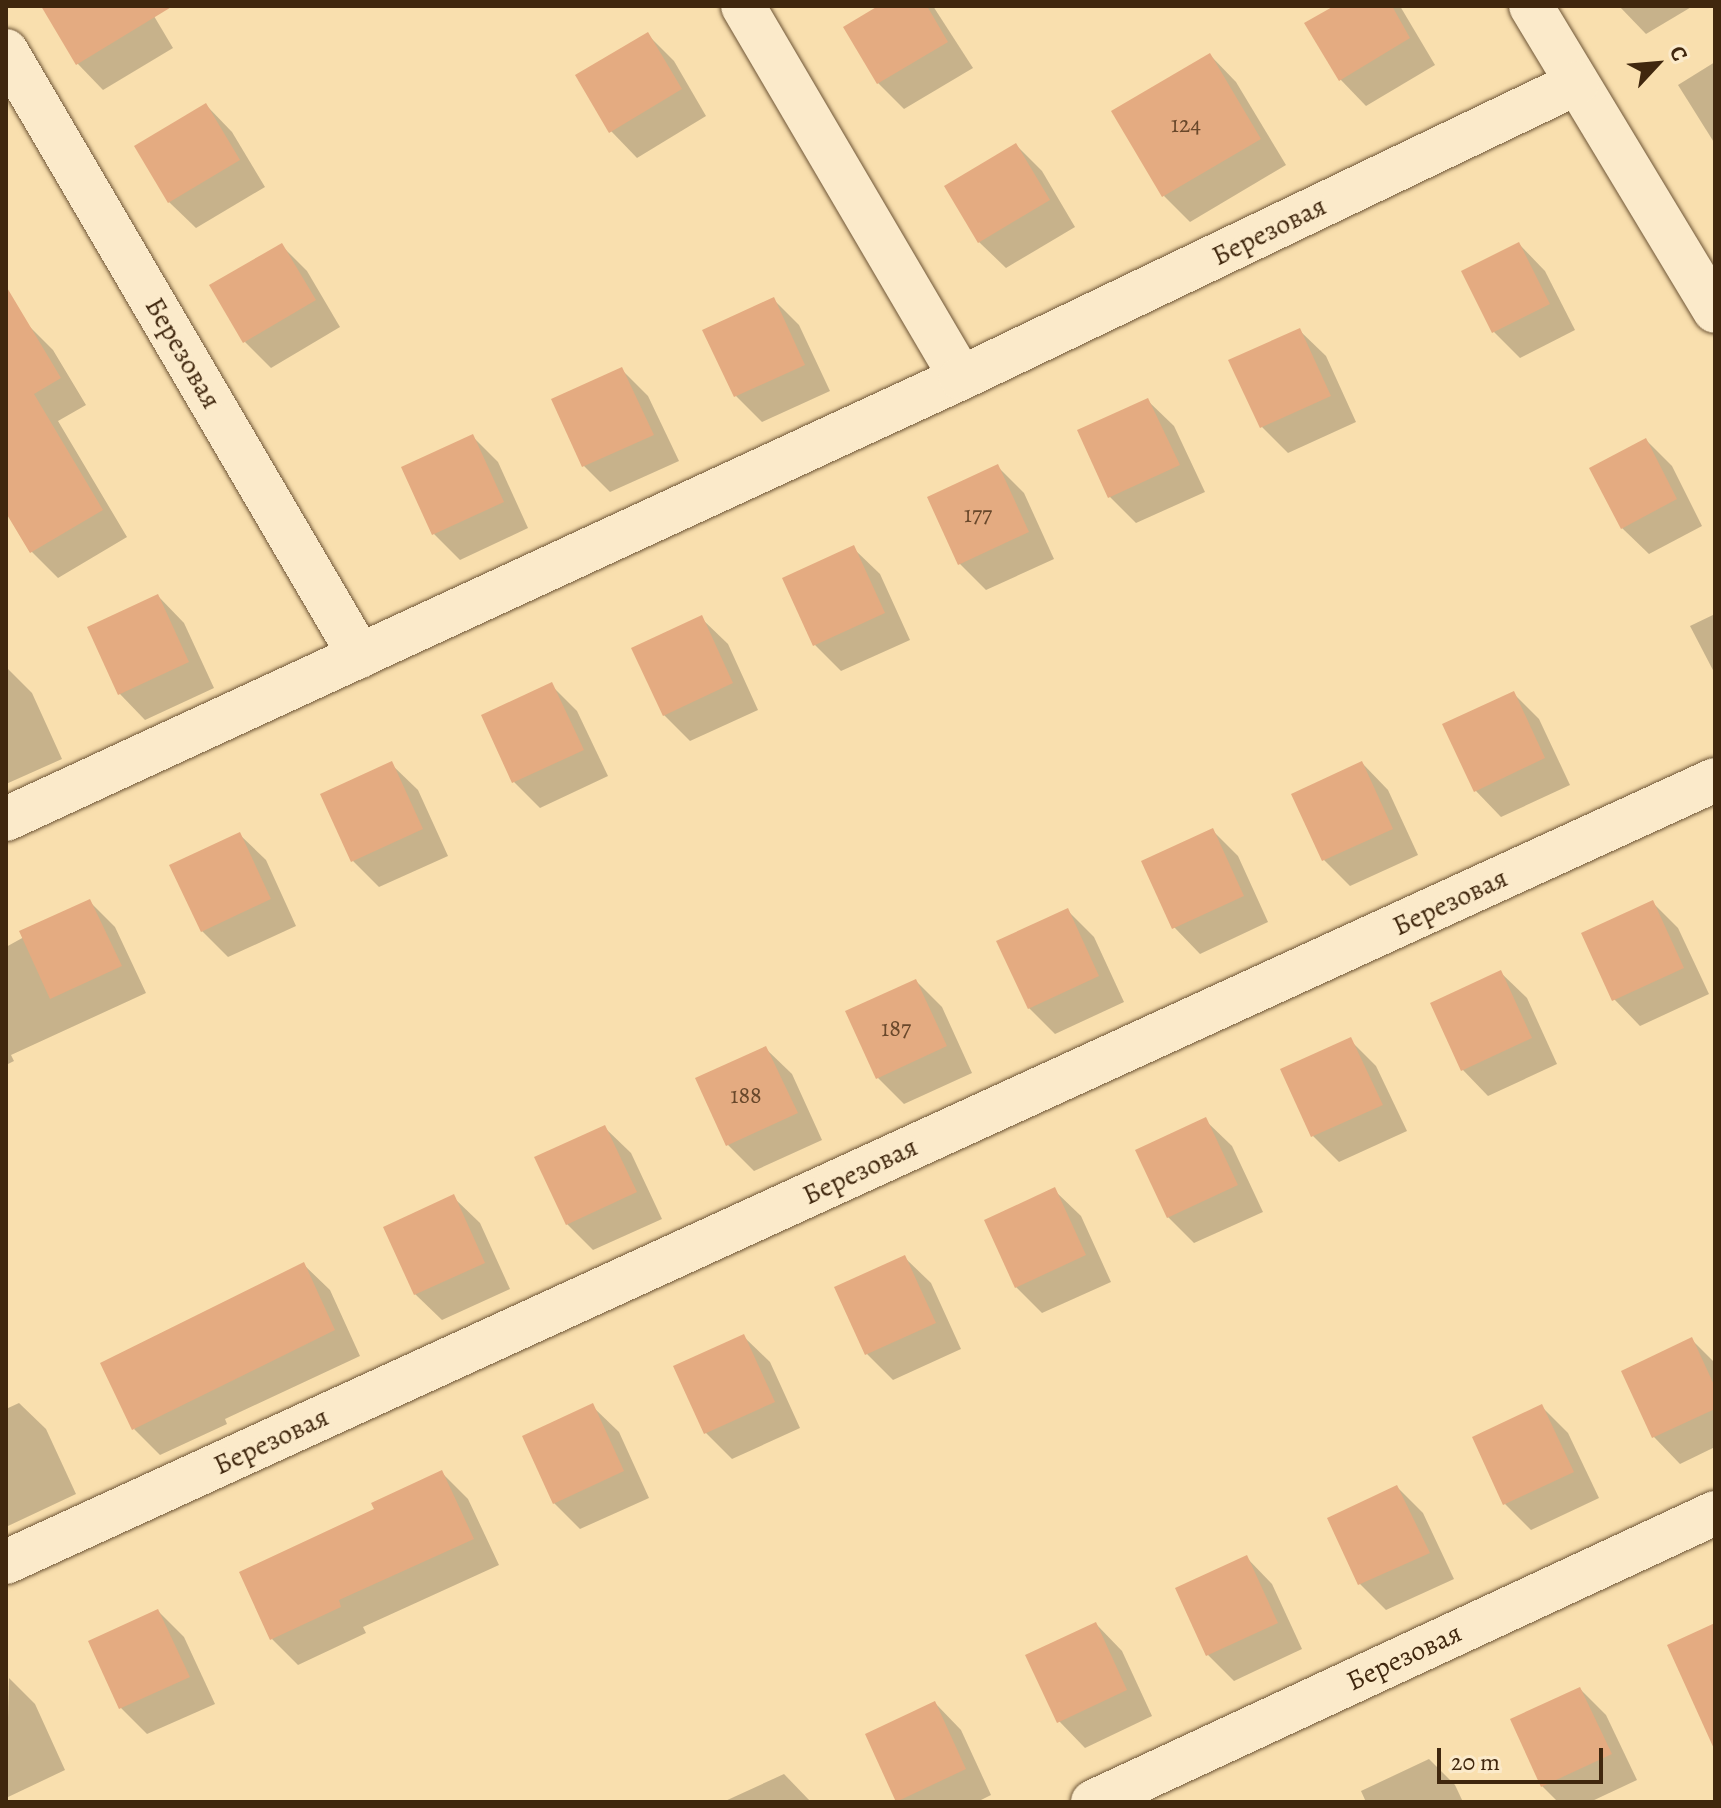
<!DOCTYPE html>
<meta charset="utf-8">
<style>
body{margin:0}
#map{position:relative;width:1721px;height:1808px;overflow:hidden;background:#f9dfae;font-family:Alegreya,serif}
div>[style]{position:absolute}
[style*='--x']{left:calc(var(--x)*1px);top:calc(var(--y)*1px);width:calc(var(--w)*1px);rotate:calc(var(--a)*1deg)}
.shadow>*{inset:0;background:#0003}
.building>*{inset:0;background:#e4ab81}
.roads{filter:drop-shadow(0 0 2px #6e5536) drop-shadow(0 0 2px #6e5536)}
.minor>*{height:44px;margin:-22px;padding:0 22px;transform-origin:22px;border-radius:22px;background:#fbeaca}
span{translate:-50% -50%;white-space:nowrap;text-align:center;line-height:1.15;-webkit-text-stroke:8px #fbeaca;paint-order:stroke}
.number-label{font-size:24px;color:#69482b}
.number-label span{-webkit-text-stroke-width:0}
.street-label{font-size:28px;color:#40270e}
.frame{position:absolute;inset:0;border:8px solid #40270e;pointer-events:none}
.north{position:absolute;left:1617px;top:24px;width:80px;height:80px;-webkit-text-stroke:6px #fbeaca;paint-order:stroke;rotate:64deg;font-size:22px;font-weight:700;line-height:32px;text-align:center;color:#40270e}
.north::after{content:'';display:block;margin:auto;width:28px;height:36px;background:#40270e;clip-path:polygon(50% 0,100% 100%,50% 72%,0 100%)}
.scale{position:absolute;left:1437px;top:1748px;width:166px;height:36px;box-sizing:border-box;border:4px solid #40270e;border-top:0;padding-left:10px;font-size:24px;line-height:28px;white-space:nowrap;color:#40270e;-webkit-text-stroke:6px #fbeaca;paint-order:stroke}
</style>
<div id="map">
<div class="shadow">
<i style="clip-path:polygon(47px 6px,148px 6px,173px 48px,103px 90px,77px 63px)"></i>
<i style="clip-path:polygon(882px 6px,933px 6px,973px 68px,904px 109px,878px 83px)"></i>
<i style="clip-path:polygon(1337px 6px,1400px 6px,1435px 65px,1366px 106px,1340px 79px)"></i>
<i style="clip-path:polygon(1619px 6px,1693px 6px,1646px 34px)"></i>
<i style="clip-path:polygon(647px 34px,674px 61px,706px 116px,637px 158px,611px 131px)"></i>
<i style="clip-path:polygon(1210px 55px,1236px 82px,1286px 165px,1190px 222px,1164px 196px)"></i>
<i style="clip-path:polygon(1715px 62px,1715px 144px,1678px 85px)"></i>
<i style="clip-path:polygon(206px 105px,232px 132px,265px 187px,196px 228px,169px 202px)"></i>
<i style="clip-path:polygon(1016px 145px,1042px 171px,1075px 227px,1006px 268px,979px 242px)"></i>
<i style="clip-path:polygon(1519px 244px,1545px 271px,1575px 330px,1520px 358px,1494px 332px)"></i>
<i style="clip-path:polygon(281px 245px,307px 271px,340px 327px,271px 368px,245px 342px)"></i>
<i style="clip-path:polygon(773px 299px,799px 325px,830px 391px,762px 422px,736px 396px)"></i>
<i style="clip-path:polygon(27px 324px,53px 350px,86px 405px,58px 421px,127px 537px,58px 578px,32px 552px,6px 509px,6px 336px)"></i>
<i style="clip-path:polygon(1299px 330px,1326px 356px,1356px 422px,1288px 453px,1262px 427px)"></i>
<i style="clip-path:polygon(622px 370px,648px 396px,679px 461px,610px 492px,584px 466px,554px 400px)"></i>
<i style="clip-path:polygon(1147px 400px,1174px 426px,1205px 492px,1136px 523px,1110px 497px,1080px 431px)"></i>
<i style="clip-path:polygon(472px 436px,498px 462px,528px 528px,460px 560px,434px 534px)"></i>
<i style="clip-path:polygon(1646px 440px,1672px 466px,1702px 526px,1649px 554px,1622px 528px)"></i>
<i style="clip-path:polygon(998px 467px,1024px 493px,1054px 559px,986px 590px,960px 564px,930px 498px)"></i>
<i style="clip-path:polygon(853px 548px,880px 574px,910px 640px,841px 671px,815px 645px)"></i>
<i style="clip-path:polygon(158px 596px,184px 623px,214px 688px,145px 720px,119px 693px)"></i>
<i style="clip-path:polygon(1715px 614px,1715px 674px,1690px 626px)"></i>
<i style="clip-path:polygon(701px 618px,728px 644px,758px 710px,690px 741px,664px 715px)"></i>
<i style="clip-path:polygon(6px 667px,32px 693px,62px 759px,6px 784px)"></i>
<i style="clip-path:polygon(551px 685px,577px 711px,608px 776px,540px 808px,514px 782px)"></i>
<i style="clip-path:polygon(1513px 693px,1539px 719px,1570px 785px,1501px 817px,1475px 790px)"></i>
<i style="clip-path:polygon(1362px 763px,1388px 790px,1418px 855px,1350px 886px,1324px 860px)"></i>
<i style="clip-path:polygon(391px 764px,418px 790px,448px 856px,379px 887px,353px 861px)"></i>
<i style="clip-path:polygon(1212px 830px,1238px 856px,1268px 922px,1200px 954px,1174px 927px)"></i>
<i style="clip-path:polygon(239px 834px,266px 860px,296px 926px,228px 957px,202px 931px)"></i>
<i style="clip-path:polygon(89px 901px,115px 927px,146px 993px,11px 1055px,14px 1061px,6px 1065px,6px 947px)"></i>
<i style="clip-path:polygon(1652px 902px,1678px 928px,1709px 994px,1640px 1026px,1614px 999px)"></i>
<i style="clip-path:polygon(1067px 910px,1094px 937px,1124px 1002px,1055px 1034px,1029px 1008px)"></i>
<i style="clip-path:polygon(1500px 972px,1527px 998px,1557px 1064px,1488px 1096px,1462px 1069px)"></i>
<i style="clip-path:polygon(916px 981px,942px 1007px,972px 1073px,904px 1104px,878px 1078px)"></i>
<i style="clip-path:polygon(1350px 1040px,1376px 1066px,1407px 1131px,1339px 1162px,1313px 1136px)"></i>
<i style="clip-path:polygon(765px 1048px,792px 1074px,822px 1140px,754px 1171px,728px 1145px)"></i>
<i style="clip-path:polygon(1205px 1120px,1232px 1146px,1263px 1212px,1194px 1243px,1168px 1217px)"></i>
<i style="clip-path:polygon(604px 1127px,631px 1153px,662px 1219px,593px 1250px,567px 1224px)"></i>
<i style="clip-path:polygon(1054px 1190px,1081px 1216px,1111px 1282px,1042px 1313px,1016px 1287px)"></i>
<i style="clip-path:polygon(453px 1197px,480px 1223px,510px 1289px,442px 1320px,415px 1294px)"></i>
<i style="clip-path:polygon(904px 1257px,931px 1283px,961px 1349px,893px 1380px,867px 1354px)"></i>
<i style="clip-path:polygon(303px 1264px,330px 1290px,360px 1356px,225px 1419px,227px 1424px,160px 1455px,134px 1429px)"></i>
<i style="clip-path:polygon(743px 1336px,770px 1362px,800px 1428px,732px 1459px,706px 1433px,676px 1367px)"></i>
<i style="clip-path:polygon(1692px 1340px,1715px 1363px,1715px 1447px,1680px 1464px,1654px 1437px,1624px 1372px)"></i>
<i style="clip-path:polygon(19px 1403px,46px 1429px,76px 1494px,8px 1526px,6px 1409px)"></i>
<i style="clip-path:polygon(592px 1406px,619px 1432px,649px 1498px,580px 1529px,554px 1503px)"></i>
<i style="clip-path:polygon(1542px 1407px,1568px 1433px,1599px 1498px,1531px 1530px,1505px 1504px)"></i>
<i style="clip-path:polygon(442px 1473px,468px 1499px,499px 1565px,363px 1627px,366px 1633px,298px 1665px,272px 1639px,377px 1510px)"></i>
<i style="clip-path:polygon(1397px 1487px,1423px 1513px,1454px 1579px,1386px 1610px,1360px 1584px,1330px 1518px)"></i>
<i style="clip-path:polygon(1246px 1557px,1272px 1584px,1302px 1649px,1234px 1681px,1208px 1655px)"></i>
<i style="clip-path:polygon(158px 1611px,184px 1637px,215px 1704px,147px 1734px,121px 1708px,91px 1642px)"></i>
<i style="clip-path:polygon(1096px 1624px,1122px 1651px,1152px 1716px,1085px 1748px,1059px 1721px)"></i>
<i style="clip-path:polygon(9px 1678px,35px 1704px,65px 1770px,6px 1798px)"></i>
<i style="clip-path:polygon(1580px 1689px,1606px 1715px,1637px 1780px,1590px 1802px,1558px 1802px,1542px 1786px)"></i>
<i style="clip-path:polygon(935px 1703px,961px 1730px,991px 1795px,977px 1802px,898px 1800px)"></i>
<i style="clip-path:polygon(1429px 1759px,1455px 1785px,1463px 1802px,1366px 1802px,1361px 1791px)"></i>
<i style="clip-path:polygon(784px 1774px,811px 1802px,723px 1802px)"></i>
</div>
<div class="building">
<i style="clip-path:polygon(41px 6px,173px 6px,76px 65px)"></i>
<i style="clip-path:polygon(878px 6px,927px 6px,948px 42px,877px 84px,843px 27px)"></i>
<i style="clip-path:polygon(1334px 6px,1392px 6px,1410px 38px,1339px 81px,1304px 23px)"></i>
<i style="clip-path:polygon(648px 32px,682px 89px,609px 133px,575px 75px)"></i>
<i style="clip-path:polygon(1210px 53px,1261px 139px,1162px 197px,1111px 111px)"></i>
<i style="clip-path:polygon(206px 103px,240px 160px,168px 203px,134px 146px)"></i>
<i style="clip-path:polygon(1016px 143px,1050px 200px,978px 243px,944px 186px)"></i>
<i style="clip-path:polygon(1519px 242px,1550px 304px,1492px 333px,1461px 271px)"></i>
<i style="clip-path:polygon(282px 243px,316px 300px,243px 343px,209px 285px)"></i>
<i style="clip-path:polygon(6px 286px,61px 378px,34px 394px,103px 510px,30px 553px,6px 513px)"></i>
<i style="clip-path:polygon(774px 297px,805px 365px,734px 397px,702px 330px)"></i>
<i style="clip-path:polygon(1300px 328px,1331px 396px,1260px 428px,1228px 360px)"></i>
<i style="clip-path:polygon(622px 367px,654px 435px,582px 467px,551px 399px)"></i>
<i style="clip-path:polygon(1148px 398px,1180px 465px,1108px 498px,1077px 430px)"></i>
<i style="clip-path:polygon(473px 434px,504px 502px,432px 535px,401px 467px)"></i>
<i style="clip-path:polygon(1646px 438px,1677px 499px,1621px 529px,1589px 468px)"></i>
<i style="clip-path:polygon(998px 464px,1029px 532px,958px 565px,927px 497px)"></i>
<i style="clip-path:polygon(854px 545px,885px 613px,813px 646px,782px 578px)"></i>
<i style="clip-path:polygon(158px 594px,189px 662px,118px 695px,87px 627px)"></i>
<i style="clip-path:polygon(702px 615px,733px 683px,663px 716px,631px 648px)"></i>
<i style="clip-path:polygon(552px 682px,584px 750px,512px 783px,481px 715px)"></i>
<i style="clip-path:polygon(1514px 691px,1545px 758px,1474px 792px,1442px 724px)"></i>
<i style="clip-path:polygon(392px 761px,423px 829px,351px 862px,320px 794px)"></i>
<i style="clip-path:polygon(1362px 761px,1393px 829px,1322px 861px,1291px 794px)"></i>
<i style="clip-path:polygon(1213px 828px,1244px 896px,1172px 929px,1141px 861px)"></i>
<i style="clip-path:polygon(240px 832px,271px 899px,201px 932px,169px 865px)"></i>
<i style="clip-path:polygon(90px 899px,122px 966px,50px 999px,19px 931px)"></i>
<i style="clip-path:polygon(1653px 900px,1684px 968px,1612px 1001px,1581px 933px)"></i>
<i style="clip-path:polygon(1068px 908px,1099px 976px,1028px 1009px,996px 941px)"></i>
<i style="clip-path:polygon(1501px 970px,1532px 1038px,1461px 1071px,1430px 1003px)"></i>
<i style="clip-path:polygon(916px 979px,947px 1046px,876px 1079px,845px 1011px)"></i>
<i style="clip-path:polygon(1351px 1037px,1383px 1105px,1311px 1137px,1280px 1069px)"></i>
<i style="clip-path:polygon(766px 1046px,798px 1113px,726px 1146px,695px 1078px)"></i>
<i style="clip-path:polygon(1206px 1117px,1238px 1185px,1167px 1218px,1135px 1150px)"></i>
<i style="clip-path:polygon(605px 1125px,637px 1192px,566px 1225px,534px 1157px)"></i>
<i style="clip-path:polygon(1055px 1187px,1086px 1255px,1015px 1288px,984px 1220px)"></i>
<i style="clip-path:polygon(454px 1194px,485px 1263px,414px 1295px,383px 1227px)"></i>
<i style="clip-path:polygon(905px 1255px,936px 1323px,865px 1355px,834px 1287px)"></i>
<i style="clip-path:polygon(304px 1262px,335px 1330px,132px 1430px,100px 1363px)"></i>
<i style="clip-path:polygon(744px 1334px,775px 1402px,704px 1434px,673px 1366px)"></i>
<i style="clip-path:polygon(1692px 1337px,1715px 1387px,1715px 1409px,1652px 1438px,1621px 1371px)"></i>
<i style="clip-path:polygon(593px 1403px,624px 1471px,553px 1504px,522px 1436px)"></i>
<i style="clip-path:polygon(1542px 1404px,1574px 1472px,1503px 1505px,1472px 1437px)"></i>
<i style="clip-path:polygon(442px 1470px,474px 1539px,339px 1600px,341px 1607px,270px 1640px,239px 1572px,374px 1509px,371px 1503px)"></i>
<i style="clip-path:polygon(1397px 1485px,1430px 1553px,1358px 1585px,1327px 1518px)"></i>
<i style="clip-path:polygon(1247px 1555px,1278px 1623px,1206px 1656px,1175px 1588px)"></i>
<i style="clip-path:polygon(158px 1609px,190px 1677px,119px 1709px,88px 1641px)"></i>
<i style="clip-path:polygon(1096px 1622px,1127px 1690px,1057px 1723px,1025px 1655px)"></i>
<i style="clip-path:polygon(1715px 1623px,1715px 1751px,1667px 1645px)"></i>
<i style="clip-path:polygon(1580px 1687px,1612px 1754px,1541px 1787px,1510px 1719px)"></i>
<i style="clip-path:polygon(935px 1701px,966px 1769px,896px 1802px,865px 1734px)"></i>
</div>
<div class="roads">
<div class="minor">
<i style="--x:743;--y:6;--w:431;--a:59.6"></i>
<i style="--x:1531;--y:6;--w:356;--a:58.9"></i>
<i style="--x:6;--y:51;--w:701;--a:59.67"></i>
<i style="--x:6;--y:819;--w:1052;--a:-24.79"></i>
<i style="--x:961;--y:378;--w:683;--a:-25.59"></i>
<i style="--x:6;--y:1562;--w:1879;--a:-24.59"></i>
<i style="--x:1093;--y:1802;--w:686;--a:-24.92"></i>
</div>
</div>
<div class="number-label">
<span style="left:1186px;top:125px">124</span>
<span style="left:978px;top:515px">177</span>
<span style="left:896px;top:1029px">187</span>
<span style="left:746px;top:1096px">188</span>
</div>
<div class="street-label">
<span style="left:1269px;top:231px;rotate:-26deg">Березовая</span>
<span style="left:183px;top:353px;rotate:60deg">Березовая</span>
<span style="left:1450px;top:902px;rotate:-25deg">Березовая</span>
<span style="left:860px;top:1171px;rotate:-25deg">Березовая</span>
<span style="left:271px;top:1441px;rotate:-25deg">Березовая</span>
<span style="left:1404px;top:1657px;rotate:-25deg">Березовая</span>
</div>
<div class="frame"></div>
<div class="north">С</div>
<div class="scale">20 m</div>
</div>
